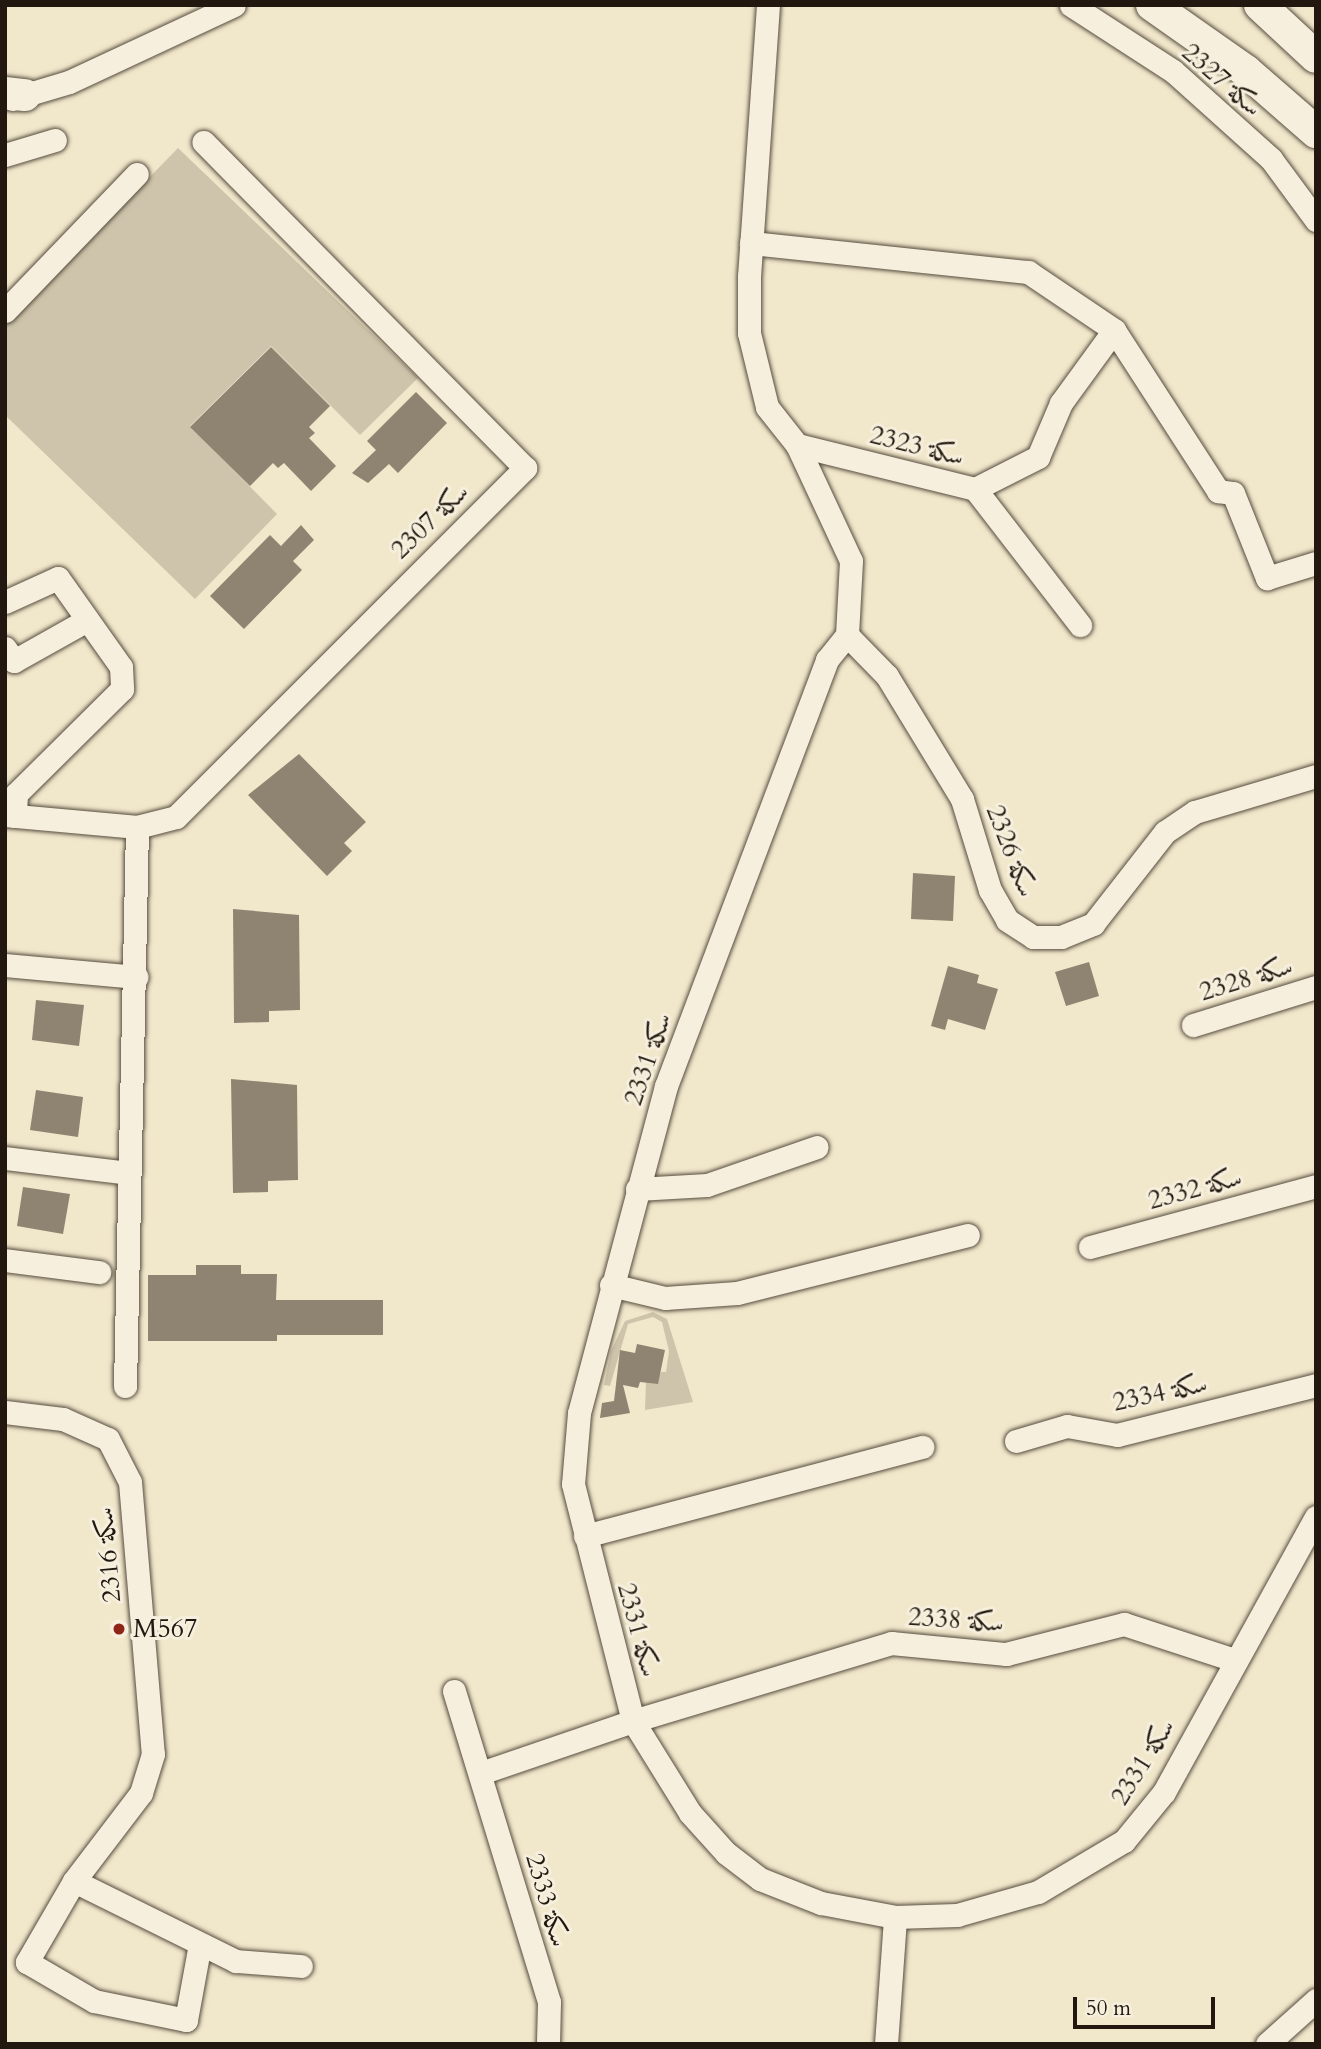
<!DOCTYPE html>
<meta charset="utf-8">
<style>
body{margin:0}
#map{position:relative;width:1321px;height:2049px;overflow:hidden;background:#f1e7cb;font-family:Cardo,Amiri,serif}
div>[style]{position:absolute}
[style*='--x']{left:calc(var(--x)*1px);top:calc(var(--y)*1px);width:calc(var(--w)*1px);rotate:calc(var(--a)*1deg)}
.green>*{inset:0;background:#cec4ab}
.building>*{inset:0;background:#8e8471}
.roads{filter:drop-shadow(0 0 2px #564c3e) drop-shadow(0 0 2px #564c3e)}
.minor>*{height:23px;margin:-11.5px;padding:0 11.5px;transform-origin:11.5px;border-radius:11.5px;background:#f6efdd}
.secondary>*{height:32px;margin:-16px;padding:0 16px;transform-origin:16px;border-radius:16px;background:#f6efdd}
.dots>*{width:19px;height:19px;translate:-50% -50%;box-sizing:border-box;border:4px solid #f6efdd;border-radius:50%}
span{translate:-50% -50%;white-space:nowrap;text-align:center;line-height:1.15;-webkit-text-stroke:6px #f6efdd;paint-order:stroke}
.street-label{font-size:26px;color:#22180f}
.poi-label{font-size:26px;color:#22180f}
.left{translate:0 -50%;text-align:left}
.frame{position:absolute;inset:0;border:7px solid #22180f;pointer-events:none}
.scale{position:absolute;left:1073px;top:1997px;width:142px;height:32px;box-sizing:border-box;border:4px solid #22180f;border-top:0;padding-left:9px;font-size:21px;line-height:24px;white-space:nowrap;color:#22180f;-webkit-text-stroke:5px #f6efdd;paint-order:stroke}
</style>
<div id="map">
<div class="green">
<i style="clip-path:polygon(178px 148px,418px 378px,360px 435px,271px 346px,190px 426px,277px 514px,195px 599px,5px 415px,5px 326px)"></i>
<i style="clip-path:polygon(653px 1312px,667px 1319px,693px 1402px,645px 1410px,646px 1381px,656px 1383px,661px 1372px,666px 1372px,669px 1351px,662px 1322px,653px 1317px,628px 1324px,610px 1386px,604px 1385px,611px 1351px,625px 1321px)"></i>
</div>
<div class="building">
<i style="clip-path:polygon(271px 347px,330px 406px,309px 427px,315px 433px,309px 438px,336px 466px,311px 491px,284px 463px,278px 468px,273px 463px,250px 486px,190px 427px)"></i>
<i style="clip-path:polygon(416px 392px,447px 423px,398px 473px,389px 464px,368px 483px,352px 473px,376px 450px,367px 441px)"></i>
<i style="clip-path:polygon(301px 525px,314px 540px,293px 561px,302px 570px,244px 629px,210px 596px,270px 535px,281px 546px)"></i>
<i style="clip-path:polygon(299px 754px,366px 822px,344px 843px,352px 851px,327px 876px,248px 795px)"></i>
<i style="clip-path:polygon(913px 873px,955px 876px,953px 921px,911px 919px)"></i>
<i style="clip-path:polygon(233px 909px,299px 915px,300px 1010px,269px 1011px,269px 1022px,234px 1023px)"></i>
<i style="clip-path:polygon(1089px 962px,1099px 996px,1066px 1006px,1055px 972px)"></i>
<i style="clip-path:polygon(948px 966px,979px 975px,977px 983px,998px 989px,985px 1030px,948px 1019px,945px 1030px,931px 1026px)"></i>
<i style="clip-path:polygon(36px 1000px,84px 1005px,79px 1046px,32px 1040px)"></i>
<i style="clip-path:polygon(231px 1079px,297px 1085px,298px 1180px,268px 1181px,268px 1192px,233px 1193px)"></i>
<i style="clip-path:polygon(36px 1090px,83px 1097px,78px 1137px,30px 1130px)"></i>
<i style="clip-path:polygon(23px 1187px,70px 1194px,63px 1234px,17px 1226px)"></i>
<i style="clip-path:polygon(196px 1265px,241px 1265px,241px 1274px,277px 1274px,276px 1300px,383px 1300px,383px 1335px,277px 1335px,277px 1341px,148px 1341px,148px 1275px,196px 1275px)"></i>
<i style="clip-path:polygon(637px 1344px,665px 1350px,658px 1384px,640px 1382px,638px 1388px,623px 1385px,630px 1413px,600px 1418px,602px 1403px,614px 1401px,620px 1350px,635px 1353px)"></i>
</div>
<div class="roads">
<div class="minor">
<i style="--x:768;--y:5;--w:272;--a:94"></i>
<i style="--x:749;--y:276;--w:57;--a:90"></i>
<i style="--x:749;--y:333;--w:76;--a:76.3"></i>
<i style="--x:767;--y:407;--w:48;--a:51.7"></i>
<i style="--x:797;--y:445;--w:128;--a:65"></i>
<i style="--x:851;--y:561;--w:74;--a:93.1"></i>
<i style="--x:1071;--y:5;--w:121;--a:32.9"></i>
<i style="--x:1173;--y:71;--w:132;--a:41.9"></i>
<i style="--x:1271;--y:159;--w:76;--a:53.6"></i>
<i style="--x:12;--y:99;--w:59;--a:-16.6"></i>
<i style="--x:69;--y:82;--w:182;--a:-25"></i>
<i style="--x:5;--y:155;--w:52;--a:-16.7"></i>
<i style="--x:751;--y:243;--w:279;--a:6"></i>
<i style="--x:1028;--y:272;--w:104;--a:34"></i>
<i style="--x:1114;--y:330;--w:192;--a:57.1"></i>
<i style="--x:1218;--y:491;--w:15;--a:8"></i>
<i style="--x:1233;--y:493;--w:92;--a:68.2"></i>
<i style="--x:1267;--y:578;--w:51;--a:-17"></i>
<i style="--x:5;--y:311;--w:190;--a:-46.1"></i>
<i style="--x:797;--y:445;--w:183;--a:13.9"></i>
<i style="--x:975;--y:489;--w:71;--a:-26.9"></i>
<i style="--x:1038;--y:457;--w:59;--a:-66.9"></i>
<i style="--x:1061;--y:403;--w:90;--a:-54"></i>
<i style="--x:975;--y:489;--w:172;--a:52.3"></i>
<i style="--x:5;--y:602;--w:58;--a:-24.4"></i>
<i style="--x:58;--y:578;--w:109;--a:54.7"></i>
<i style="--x:121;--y:667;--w:22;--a:87"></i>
<i style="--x:122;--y:689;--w:149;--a:135.3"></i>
<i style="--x:16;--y:794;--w:22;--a:93"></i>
<i style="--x:847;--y:635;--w:32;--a:129"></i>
<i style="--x:827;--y:660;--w:455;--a:110.7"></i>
<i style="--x:666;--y:1086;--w:338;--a:104.9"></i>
<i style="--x:579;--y:1413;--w:71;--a:94.8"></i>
<i style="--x:573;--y:1484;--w:244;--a:75.8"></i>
<i style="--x:633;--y:1721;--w:108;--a:58.2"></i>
<i style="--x:690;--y:1813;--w:54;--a:48"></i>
<i style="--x:726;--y:1853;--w:43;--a:37.4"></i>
<i style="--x:760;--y:1879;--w:66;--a:21.5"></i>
<i style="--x:821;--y:1903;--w:75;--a:10.7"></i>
<i style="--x:895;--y:1917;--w:62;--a:-1.8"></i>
<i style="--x:957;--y:1915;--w:84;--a:-15.9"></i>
<i style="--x:1038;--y:1892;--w:100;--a:-30.7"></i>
<i style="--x:1124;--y:1841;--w:63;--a:-50.8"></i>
<i style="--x:1164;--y:1792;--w:314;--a:-61.1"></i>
<i style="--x:847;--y:635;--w:57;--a:45.7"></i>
<i style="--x:887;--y:676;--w:144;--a:58.6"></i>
<i style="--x:962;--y:799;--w:95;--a:72.9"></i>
<i style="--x:990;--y:890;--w:34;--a:60"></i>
<i style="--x:1007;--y:920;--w:31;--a:33"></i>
<i style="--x:1033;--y:937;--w:28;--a:0"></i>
<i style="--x:1061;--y:937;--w:35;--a:-22"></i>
<i style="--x:1093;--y:924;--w:117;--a:-52"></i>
<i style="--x:1165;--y:832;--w:36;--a:-34"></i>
<i style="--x:1195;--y:812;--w:126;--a:-16.6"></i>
<i style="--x:5;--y:648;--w:16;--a:55"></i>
<i style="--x:14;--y:661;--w:84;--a:-29.3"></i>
<i style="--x:5;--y:815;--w:133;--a:5.2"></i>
<i style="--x:137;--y:827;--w:40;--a:-14.4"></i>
<i style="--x:176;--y:817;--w:494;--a:-45"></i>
<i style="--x:525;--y:468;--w:458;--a:-134.6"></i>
<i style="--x:5;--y:965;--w:132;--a:5.2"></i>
<i style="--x:1193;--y:1025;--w:129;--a:-17.2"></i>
<i style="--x:5;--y:1158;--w:125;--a:6.9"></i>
<i style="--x:637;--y:1189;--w:70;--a:-3.3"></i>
<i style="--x:707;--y:1185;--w:116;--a:-19.1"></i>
<i style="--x:1090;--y:1247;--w:234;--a:-15.1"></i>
<i style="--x:5;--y:1260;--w:95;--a:7.3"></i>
<i style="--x:611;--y:1285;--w:56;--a:13.5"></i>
<i style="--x:665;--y:1298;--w:72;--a:-4"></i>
<i style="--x:737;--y:1293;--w:238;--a:-14.1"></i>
<i style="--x:125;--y:1386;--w:559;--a:-88.77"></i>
<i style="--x:5;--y:1412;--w:58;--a:6.9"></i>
<i style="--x:63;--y:1419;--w:49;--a:24"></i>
<i style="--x:108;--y:1439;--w:48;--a:62.9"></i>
<i style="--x:130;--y:1482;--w:273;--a:85.2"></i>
<i style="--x:153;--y:1754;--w:41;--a:107.1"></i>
<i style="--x:141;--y:1793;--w:111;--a:127.3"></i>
<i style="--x:74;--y:1881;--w:94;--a:120.1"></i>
<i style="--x:27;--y:1962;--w:78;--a:30.2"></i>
<i style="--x:94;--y:2001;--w:94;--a:11.7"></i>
<i style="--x:186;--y:2020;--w:77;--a:-79.6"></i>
<i style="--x:1016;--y:1441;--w:53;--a:-16.4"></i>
<i style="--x:1067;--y:1426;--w:51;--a:10.2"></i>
<i style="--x:1117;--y:1435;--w:205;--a:-14.1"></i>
<i style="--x:585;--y:1536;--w:349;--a:-14.8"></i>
<i style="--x:454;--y:1691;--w:325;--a:73"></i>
<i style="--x:549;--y:2002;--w:42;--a:91.4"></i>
<i style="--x:481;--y:1773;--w:161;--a:-18.9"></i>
<i style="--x:633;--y:1721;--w:270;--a:-16.8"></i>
<i style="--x:891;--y:1643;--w:116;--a:5.5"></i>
<i style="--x:1006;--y:1654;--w:122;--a:-14.3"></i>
<i style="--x:1124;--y:1624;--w:116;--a:18.1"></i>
<i style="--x:74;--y:1881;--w:181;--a:26.3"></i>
<i style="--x:236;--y:1961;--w:65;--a:4.4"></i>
<i style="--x:886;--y:2044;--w:127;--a:-85.9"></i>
<i style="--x:1267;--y:2044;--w:66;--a:-41.9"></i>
</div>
<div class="secondary">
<i style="--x:1152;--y:5;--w:115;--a:35.1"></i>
<i style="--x:1246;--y:71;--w:93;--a:41.1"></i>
<i style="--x:1260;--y:5;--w:76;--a:42.9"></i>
<i style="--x:5;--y:93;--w:20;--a:6"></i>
</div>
</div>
<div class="dots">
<i style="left:119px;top:1629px;background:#8f2418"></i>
</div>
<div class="street-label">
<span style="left:1222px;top:80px;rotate:41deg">سكة 2327</span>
<span style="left:917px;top:446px;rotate:14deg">سكة 2323</span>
<span style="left:430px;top:521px;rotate:-44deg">سكة 2307</span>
<span style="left:1011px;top:851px;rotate:69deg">سكة 2326</span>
<span style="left:1246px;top:979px;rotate:-17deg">سكة 2328</span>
<span style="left:648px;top:1059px;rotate:-71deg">سكة 2331</span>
<span style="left:1195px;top:1189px;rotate:-15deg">سكة 2332</span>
<span style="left:1160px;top:1393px;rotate:-12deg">سكة 2334</span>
<span style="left:108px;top:1555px;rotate:-95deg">2316 سكة</span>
<span style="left:956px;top:1620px;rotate:4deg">سكة 2338</span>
<span style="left:638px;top:1630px;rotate:75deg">سكة 2331</span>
<span style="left:1143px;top:1762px;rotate:-58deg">سكة 2331</span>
<span style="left:547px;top:1900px;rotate:74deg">سكة 2333</span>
</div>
<div class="poi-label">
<span class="left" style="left:133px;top:1629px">M567</span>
</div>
<div class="frame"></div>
<div class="scale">50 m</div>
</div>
